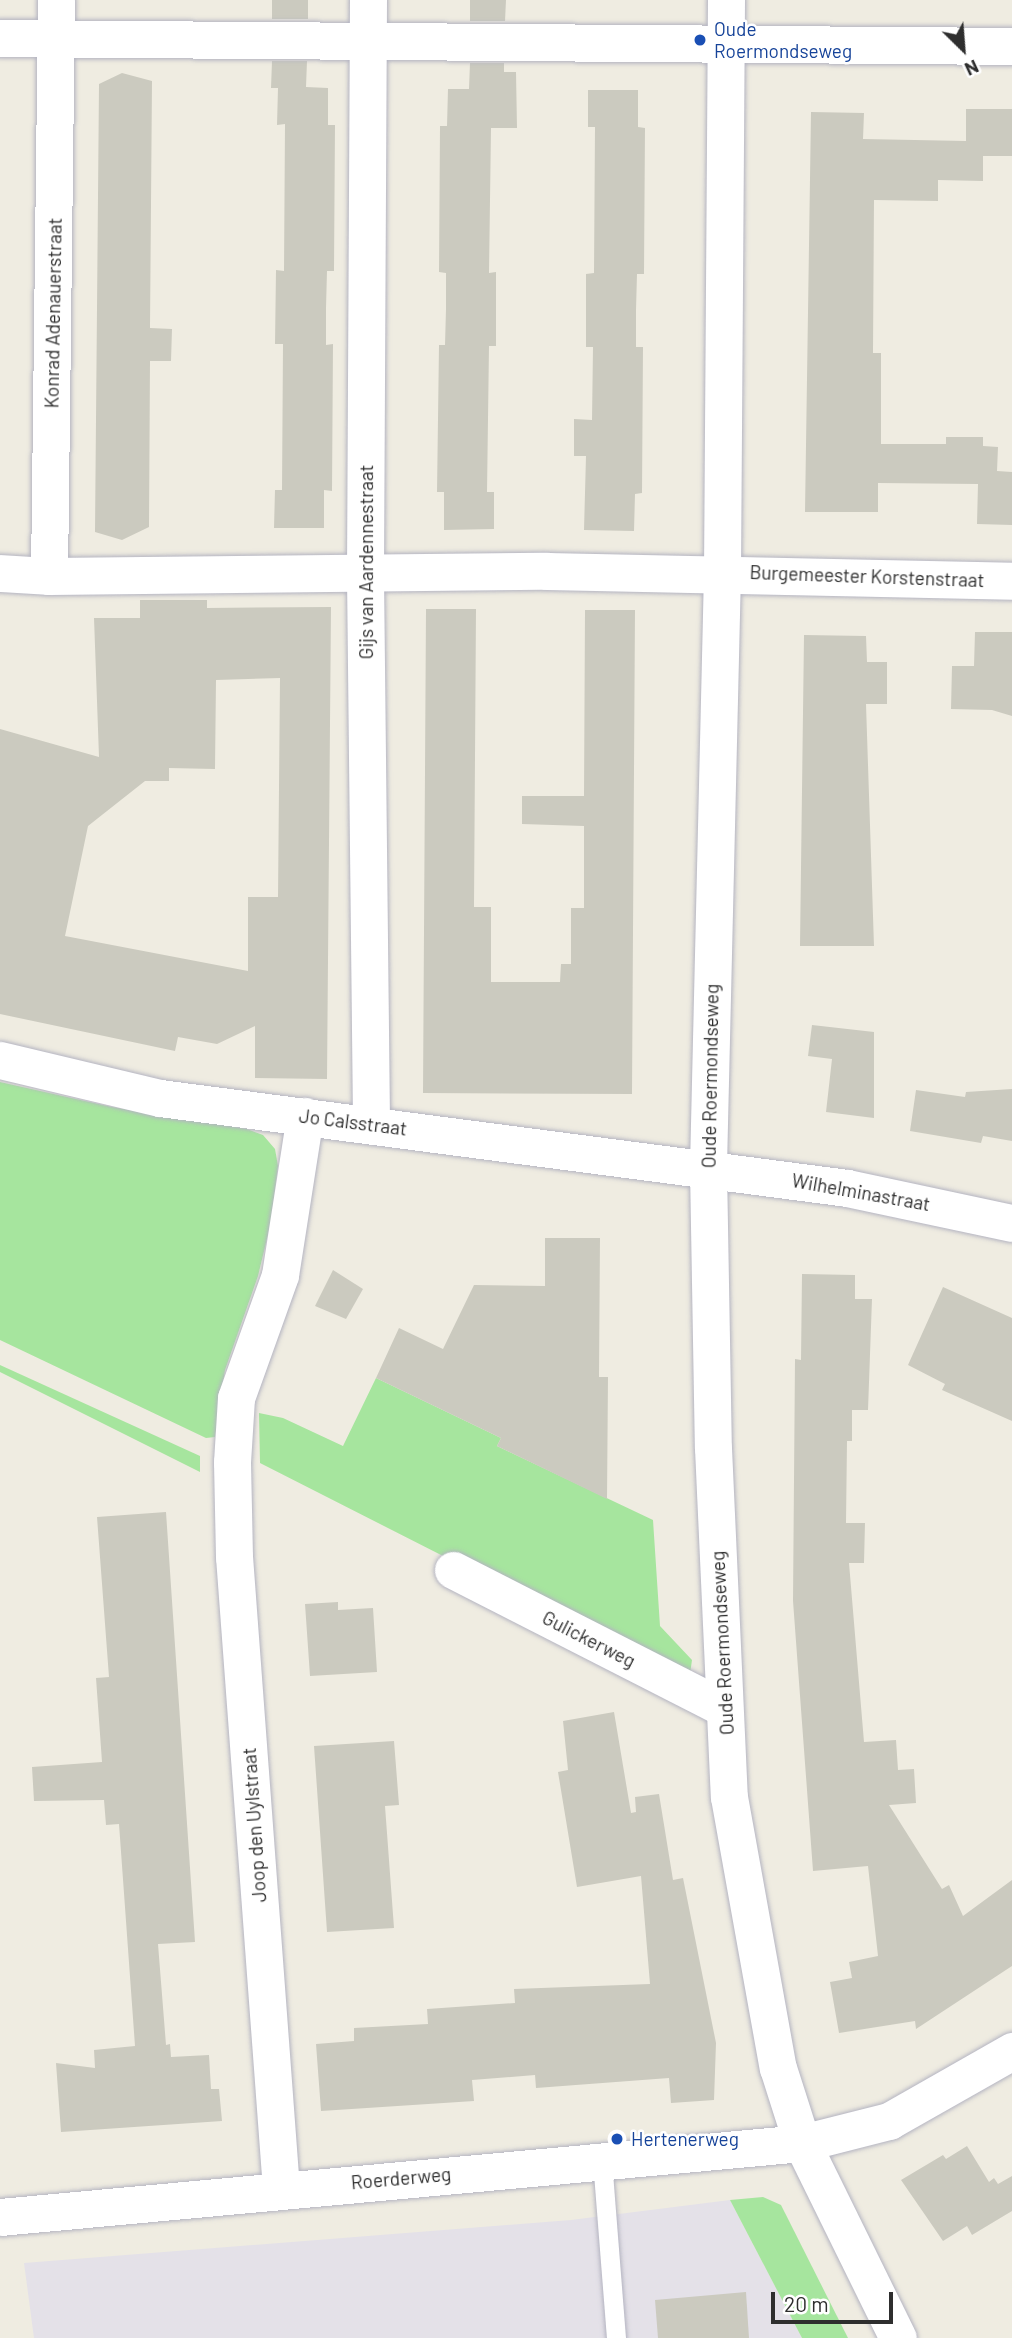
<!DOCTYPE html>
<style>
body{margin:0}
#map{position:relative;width:1012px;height:2338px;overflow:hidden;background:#efece1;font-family:Barlow,sans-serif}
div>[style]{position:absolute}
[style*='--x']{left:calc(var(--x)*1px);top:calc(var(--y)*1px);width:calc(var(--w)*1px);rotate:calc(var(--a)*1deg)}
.industrial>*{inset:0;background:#e4e1e8}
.green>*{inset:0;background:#a6e59e}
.building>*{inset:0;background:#cbcabf}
.roads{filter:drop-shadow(0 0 2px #b4b4c1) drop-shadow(0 0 2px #b4b4c1)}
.lane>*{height:19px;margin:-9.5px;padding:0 9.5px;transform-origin:9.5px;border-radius:9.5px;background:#fff}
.street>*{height:37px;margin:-18.5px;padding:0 18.5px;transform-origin:18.5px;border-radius:18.5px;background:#fff}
.dots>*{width:19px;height:19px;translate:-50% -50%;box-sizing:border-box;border:4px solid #fff;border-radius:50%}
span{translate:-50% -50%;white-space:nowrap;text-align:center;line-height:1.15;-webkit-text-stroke:5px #fff;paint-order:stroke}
.transit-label{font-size:19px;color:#164399}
.left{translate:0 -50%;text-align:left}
.street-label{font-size:19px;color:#2e2e2e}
.north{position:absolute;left:928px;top:14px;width:70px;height:70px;-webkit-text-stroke:5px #fff;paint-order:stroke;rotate:155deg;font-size:19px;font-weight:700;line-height:28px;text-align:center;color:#2e2e2e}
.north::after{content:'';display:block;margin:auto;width:24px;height:32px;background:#2e2e2e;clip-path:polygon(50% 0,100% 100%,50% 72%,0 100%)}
.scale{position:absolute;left:771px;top:2292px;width:122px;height:32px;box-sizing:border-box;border:4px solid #2e2e2e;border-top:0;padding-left:9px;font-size:21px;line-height:24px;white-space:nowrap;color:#2e2e2e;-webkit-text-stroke:5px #fff;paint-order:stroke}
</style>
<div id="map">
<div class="industrial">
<i style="clip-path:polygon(730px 2200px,802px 2338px,34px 2338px,24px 2263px,571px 2220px)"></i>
</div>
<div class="green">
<i style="clip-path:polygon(0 1082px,112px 1107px,247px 1129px,263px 1135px,275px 1149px,278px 1166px,271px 1222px,258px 1276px,225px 1370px,215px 1437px,206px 1438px,0 1340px)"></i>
<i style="clip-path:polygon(0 1365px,200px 1456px,200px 1472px,0 1372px)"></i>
<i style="clip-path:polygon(376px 1378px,501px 1438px,497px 1446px,653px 1520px,660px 1626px,692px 1660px,689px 1681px,260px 1463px,259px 1413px,283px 1418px,343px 1446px)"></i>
<i style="clip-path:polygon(763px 2197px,781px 2205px,848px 2338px,802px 2338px,730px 2200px)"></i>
</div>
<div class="building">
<i style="clip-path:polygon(272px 0,308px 0,308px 19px,272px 19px)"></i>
<i style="clip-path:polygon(470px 0,506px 0,505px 21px,470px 21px)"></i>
<i style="clip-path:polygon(272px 61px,307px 61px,306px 87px,328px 88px,328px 125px,335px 125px,334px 271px,327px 271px,326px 308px,326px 345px,333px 344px,332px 491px,324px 490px,324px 528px,274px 528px,275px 490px,282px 490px,283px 344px,275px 344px,276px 270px,284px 271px,285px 124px,277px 125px,278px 88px,271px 88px)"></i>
<i style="clip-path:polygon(470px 63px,504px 63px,504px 72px,516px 72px,517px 128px,491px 128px,489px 273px,496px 272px,496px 346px,489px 346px,487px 492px,494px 492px,494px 529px,444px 530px,444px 492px,437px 492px,439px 345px,445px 345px,446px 309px,446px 273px,439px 272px,440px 126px,447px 126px,448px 89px,469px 89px)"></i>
<i style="clip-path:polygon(122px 73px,152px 81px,150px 328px,172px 329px,171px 361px,150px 361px,149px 527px,122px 540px,95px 532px,99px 84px)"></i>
<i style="clip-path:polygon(588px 90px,638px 90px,638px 127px,645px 128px,644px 274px,637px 274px,636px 310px,636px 347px,643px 347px,642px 493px,635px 494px,634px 531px,584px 530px,586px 456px,574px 456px,574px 419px,592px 420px,593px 347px,586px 347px,586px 274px,594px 273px,595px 127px,588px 127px)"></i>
<i style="clip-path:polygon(966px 109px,1012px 109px,1012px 156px,983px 156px,983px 181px,938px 180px,938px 201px,874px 200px,873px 353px,881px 353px,881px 444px,946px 444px,946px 437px,983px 437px,983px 446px,998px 447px,997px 471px,1012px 472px,1012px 525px,977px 524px,978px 484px,878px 483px,878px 512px,805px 512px,811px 112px,864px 113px,863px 139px,966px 141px)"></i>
<i style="clip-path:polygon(evenodd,140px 600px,207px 600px,207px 608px,331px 607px,327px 1079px,255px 1078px,255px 1026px,217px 1044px,178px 1037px,175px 1051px,0 1014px,0 729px,99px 757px,94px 618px,140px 618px,140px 600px,280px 678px,278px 897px,248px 897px,248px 971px,65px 936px,88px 826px,145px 781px,169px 781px,169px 768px,215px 769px,216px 680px,280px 678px)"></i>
<i style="clip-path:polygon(426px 609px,476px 609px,474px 907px,491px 907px,491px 982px,560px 982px,561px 964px,571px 964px,571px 908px,584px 908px,584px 826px,522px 824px,522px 796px,584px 796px,585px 610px,635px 610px,632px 1094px,423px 1093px)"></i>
<i style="clip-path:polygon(975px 632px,1012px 632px,1012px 716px,992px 710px,951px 709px,952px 666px,974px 666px)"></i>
<i style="clip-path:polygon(804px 635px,866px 636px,867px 662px,887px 662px,887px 704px,866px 704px,874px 946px,800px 946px)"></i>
<i style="clip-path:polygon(812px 1025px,874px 1032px,874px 1118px,826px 1112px,832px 1059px,808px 1056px)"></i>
<i style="clip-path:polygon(1012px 1089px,1012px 1141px,983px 1136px,981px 1143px,910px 1131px,916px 1090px,965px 1097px,966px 1092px)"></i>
<i style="clip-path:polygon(545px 1238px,600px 1238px,599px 1377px,608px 1377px,607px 1499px,497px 1446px,501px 1438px,376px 1378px,399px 1328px,443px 1349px,474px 1285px,545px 1286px)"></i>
<i style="clip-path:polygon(333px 1270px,363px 1289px,346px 1319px,315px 1306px)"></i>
<i style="clip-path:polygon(802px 1274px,855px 1275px,855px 1299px,872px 1299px,868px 1410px,852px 1410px,852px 1441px,847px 1441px,846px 1523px,865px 1523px,864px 1563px,849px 1563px,864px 1742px,896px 1740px,898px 1770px,914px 1769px,916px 1803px,889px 1805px,942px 1889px,949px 1885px,963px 1916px,1012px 1880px,1012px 1966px,916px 2029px,915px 2021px,839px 2033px,830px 1982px,852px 1978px,849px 1962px,878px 1956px,868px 1866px,813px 1871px,793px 1601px,795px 1359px,801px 1360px)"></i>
<i style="clip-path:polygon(943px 1287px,1012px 1318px,1012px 1421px,942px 1390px,945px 1384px,908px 1365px)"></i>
<i style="clip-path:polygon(166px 1512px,195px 1942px,158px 1944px,166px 2045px,170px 2044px,171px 2057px,209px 2055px,211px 2089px,219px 2089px,222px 2121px,61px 2132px,56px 2063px,95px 2068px,94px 2050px,135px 2046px,119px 1824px,106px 1825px,104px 1800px,34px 1801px,32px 1767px,102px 1762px,96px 1678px,109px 1677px,97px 1517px)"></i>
<i style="clip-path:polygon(338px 1602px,338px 1610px,373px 1608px,377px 1672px,310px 1676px,305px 1604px)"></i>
<i style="clip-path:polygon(614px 1712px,631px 1813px,636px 1812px,635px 1797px,659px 1794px,673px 1880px,683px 1878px,716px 2043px,714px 2100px,671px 2103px,669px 2078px,536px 2088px,535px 2075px,472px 2080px,474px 2101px,321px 2111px,316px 2044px,354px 2041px,354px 2028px,428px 2024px,427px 2009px,515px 2003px,514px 1989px,650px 1984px,641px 1876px,577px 1887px,558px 1772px,568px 1770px,563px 1721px)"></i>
<i style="clip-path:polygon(394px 1741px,399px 1805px,385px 1806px,394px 1928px,327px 1932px,314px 1746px)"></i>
<i style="clip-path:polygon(967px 2146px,989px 2182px,994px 2178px,998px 2184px,1012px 2176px,1012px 2211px,972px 2235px,967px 2226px,943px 2241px,901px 2180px,943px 2155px,946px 2159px)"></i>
<i style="clip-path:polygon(746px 2292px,749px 2338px,658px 2338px,655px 2300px)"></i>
</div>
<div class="roads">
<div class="lane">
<i style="--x:602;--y:2160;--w:179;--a:85.5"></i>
</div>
<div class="street">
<i style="--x:368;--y:0;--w:575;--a:90.3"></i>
<i style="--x:365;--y:575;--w:549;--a:89.37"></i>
<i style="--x:726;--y:0;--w:572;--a:90.4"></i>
<i style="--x:722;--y:572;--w:596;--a:91.35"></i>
<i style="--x:708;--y:1168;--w:280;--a:89"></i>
<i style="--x:713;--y:1448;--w:349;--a:87.4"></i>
<i style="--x:729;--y:1797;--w:275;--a:79.8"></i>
<i style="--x:778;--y:2068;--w:79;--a:72.3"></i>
<i style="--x:802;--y:2143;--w:217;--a:63.8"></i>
<i style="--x:0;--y:38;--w:1012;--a:0.45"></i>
<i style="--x:0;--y:573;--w:49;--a:3.5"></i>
<i style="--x:49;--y:576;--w:576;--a:-89.3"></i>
<i style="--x:49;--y:576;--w:498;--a:-0.6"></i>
<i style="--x:547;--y:571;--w:465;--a:1.2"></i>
<i style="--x:0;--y:1060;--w:164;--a:13.4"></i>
<i style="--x:160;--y:1098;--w:693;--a:7.46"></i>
<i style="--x:847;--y:1188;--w:169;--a:12"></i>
<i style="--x:453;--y:1570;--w:304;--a:27"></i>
<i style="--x:281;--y:2189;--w:634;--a:-94.25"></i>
<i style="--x:234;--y:1557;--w:95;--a:-91.2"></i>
<i style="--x:232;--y:1462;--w:64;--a:-86.4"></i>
<i style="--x:236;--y:1398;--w:131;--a:-70.3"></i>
<i style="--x:280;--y:1275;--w:161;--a:-81.1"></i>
<i style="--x:0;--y:2217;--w:805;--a:-5.27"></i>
<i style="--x:802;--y:2143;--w:90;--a:-14.2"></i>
<i style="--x:889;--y:2121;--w:142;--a:-29.6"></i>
</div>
</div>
<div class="dots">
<i style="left:700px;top:40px;background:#1a4fb4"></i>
<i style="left:617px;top:2139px;background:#1a4fb4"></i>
</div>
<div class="transit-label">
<span class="left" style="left:714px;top:40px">Oude<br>Roermondseweg</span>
<span class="left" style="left:631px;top:2139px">Hertenerweg</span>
</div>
<div class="street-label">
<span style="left:53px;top:313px;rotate:-89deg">Konrad Adenauerstraat</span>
<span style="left:366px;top:562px;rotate:-90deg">Gijs van Aardennestraat</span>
<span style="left:867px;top:576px;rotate:2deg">Burgemeester Korstenstraat</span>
<span style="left:710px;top:1076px;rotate:-89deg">Oude Roermondseweg</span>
<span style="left:353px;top:1122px;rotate:7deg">Jo Calsstraat</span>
<span style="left:861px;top:1192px;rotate:10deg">Wilhelminastraat</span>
<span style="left:589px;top:1639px;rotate:27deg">Gulickerweg</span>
<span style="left:722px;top:1643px;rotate:-93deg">Oude Roermondseweg</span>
<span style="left:254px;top:1825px;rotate:-94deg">Joop den Uylstraat</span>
<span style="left:401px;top:2178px;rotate:-5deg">Roerderweg</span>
</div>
<div class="north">N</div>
<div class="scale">20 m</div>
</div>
